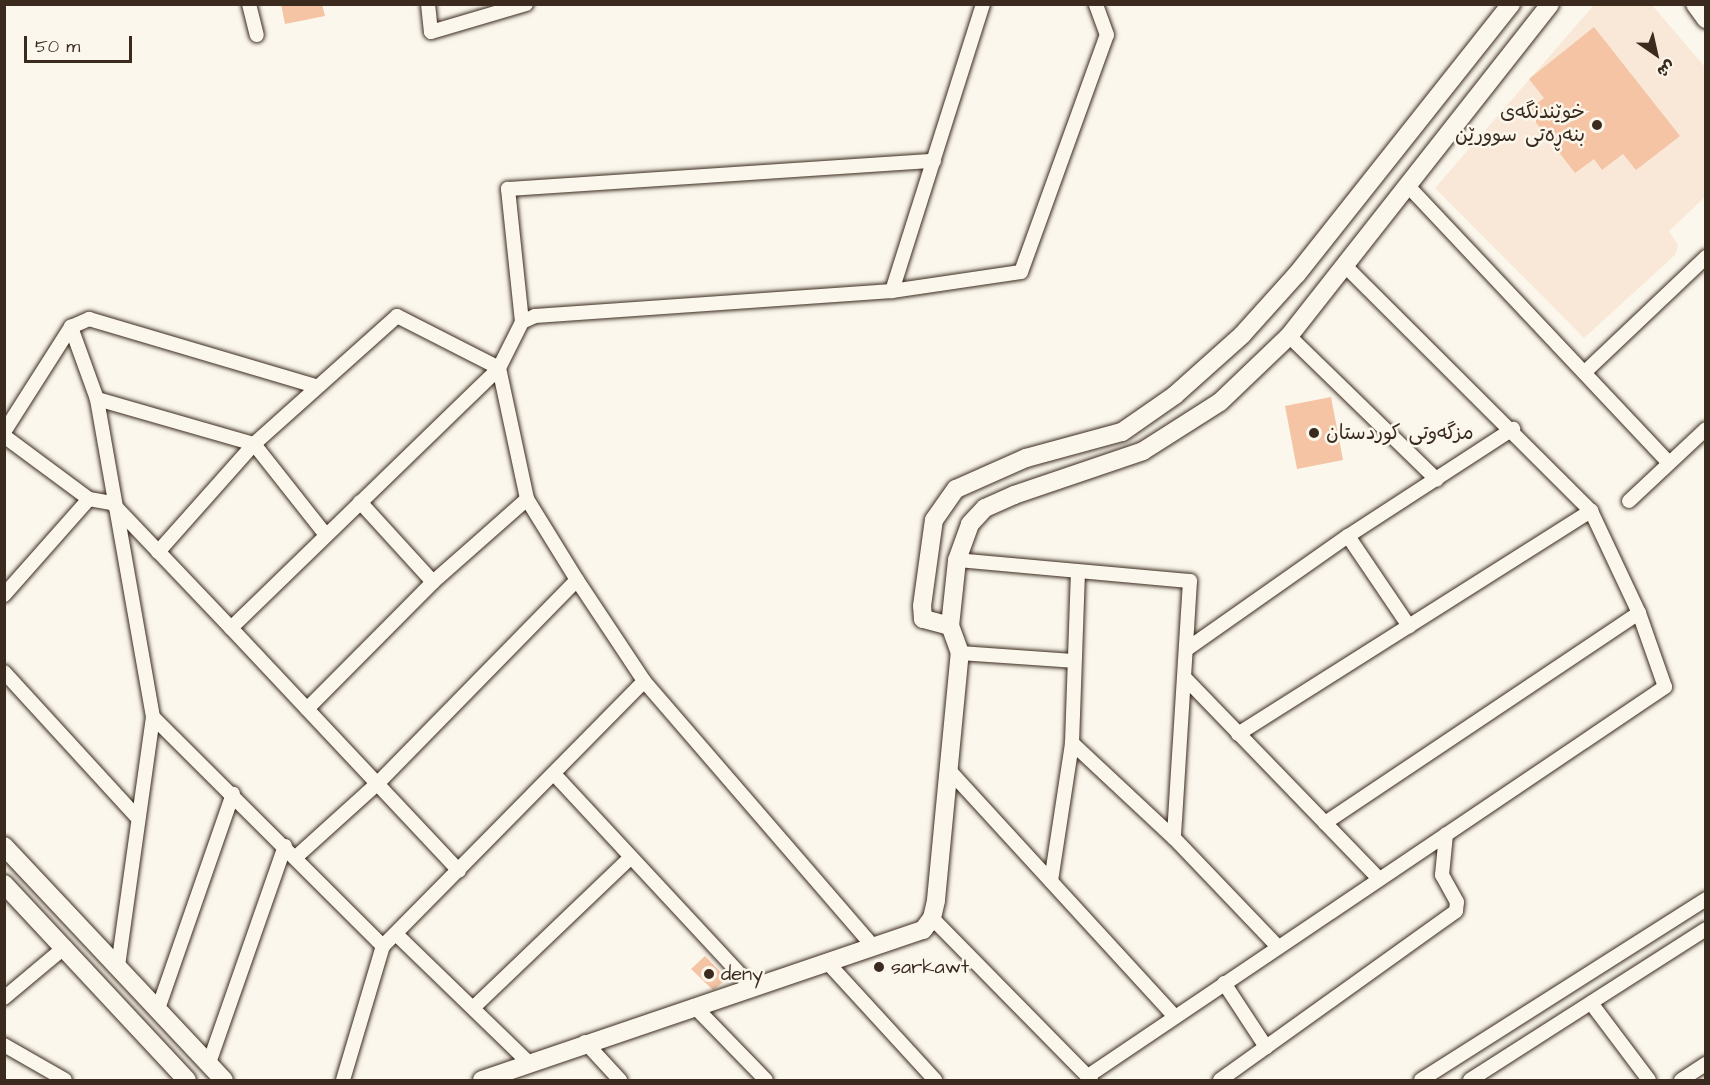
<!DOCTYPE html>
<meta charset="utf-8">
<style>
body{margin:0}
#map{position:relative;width:1710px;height:1085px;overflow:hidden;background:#fbf7ec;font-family:"Architects Daughter","Playpen Sans Arabic",sans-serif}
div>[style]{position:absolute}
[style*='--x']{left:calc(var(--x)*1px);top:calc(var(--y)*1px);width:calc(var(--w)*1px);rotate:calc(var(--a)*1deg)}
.built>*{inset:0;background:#f9e8d7}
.building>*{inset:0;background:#f5c4a5}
.roads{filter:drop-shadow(0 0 2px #3b2a1e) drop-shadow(0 0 2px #3b2a1e)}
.street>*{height:14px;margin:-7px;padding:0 7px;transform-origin:7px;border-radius:7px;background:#fbf7ec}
.secondary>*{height:18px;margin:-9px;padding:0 9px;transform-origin:9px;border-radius:9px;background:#fbf7ec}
.dots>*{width:16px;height:16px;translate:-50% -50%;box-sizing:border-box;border:3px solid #fbf7ec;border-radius:50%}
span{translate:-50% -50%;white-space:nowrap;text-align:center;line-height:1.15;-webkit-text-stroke:5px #fbf7ec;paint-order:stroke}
.poi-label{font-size:20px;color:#3b2a1e}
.right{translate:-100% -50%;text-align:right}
.left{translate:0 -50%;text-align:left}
.frame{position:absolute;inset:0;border:6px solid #3b2a1e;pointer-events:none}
.north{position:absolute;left:1626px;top:24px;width:60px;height:60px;-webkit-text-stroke:4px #fbf7ec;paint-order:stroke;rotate:146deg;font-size:16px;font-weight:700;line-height:24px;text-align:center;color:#3b2a1e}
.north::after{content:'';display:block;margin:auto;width:21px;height:27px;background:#3b2a1e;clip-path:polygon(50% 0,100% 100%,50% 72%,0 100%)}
.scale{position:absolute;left:24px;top:36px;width:108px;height:27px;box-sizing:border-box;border:3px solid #3b2a1e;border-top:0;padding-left:8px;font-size:18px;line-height:21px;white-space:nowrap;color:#3b2a1e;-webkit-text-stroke:4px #fbf7ec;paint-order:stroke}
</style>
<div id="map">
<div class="built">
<i style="clip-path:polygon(1594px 5px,1652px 5px,1705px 67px,1705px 197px,1669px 231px,1678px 245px,1675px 255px,1584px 338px,1435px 188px)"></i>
</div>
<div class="building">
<i style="clip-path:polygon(281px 4px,322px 4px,325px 16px,285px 24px)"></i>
<i style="clip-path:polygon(1594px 27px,1680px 136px,1636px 170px,1623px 154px,1602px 170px,1594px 159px,1575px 173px,1527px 111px,1544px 98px,1529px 79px)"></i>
<i style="clip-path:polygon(1331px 397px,1343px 460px,1297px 469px,1285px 406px)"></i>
<i style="clip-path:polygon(705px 956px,727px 979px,713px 990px,691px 969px)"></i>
</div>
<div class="roads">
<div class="street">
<i style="--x:249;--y:4;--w:32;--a:76"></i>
<i style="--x:428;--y:4;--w:28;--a:84"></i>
<i style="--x:431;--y:32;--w:99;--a:-16.4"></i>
<i style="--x:1409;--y:187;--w:379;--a:46.7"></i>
<i style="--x:892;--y:291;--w:301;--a:-72.4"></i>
<i style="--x:522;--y:322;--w:14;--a:-25"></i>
<i style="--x:535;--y:316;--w:358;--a:-4"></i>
<i style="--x:892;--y:291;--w:130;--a:-8.4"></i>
<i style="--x:1021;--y:272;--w:252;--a:-70.1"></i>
<i style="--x:1107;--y:35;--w:33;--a:-110"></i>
<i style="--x:1289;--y:336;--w:206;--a:44.2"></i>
<i style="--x:1586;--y:371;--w:166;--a:-43.5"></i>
<i style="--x:97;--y:399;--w:163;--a:16"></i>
<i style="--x:254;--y:444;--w:115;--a:51.7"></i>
<i style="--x:4;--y:432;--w:125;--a:-57.5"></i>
<i style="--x:4;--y:436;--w:106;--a:36.5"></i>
<i style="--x:1629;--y:501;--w:105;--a:-43.1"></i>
<i style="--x:360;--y:502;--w:108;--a:47.6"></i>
<i style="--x:1348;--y:536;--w:109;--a:55.9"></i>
<i style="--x:158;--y:552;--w:144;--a:-48.4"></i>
<i style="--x:254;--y:444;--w:192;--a:-41.8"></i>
<i style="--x:397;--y:316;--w:114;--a:27"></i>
<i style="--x:499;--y:368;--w:134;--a:77.9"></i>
<i style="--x:527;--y:499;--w:95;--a:58.3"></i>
<i style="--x:577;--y:580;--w:121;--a:56.4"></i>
<i style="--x:644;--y:681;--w:350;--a:49.2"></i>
<i style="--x:957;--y:560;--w:234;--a:5.2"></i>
<i style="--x:1190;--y:581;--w:257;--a:93.6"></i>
<i style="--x:4;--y:595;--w:128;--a:-48.5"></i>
<i style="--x:89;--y:499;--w:23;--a:10"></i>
<i style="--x:112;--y:503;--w:173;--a:46.4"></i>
<i style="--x:231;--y:628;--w:373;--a:-44.1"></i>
<i style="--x:499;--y:368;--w:51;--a:-63.4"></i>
<i style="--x:522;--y:322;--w:134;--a:-96"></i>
<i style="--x:508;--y:189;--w:427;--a:-3.8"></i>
<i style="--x:231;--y:628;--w:333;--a:46.8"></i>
<i style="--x:1187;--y:649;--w:197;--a:-35.1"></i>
<i style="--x:1348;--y:536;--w:197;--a:-33"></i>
<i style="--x:960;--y:653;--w:113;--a:4"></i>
<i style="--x:4;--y:672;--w:195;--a:47.5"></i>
<i style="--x:1186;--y:679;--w:278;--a:46"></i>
<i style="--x:307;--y:709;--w:179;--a:-45.2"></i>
<i style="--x:433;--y:582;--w:125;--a:-41.4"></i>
<i style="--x:153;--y:717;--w:325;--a:44.9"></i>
<i style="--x:1238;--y:734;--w:418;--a:-32.3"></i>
<i style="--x:1072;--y:743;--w:139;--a:43"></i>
<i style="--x:1174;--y:838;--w:151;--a:46.3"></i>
<i style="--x:948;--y:769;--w:336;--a:47.5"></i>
<i style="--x:555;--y:775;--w:289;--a:47.1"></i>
<i style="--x:1325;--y:823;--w:378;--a:-33.8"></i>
<i style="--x:296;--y:857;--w:110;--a:-42.1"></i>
<i style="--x:378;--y:783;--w:284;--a:-45.6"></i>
<i style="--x:1051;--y:881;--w:140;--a:-81.3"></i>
<i style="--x:1072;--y:743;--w:170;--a:-88"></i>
<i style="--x:932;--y:918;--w:227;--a:45.5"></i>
<i style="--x:396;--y:934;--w:184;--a:44.1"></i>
<i style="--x:827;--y:962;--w:160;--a:47.5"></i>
<i style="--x:118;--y:966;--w:251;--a:-82"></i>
<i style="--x:153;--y:717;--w:323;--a:-100"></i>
<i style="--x:97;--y:399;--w:77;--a:-109.9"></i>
<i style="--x:71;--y:327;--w:20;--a:-24"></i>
<i style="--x:89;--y:319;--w:236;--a:16.5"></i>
<i style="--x:1224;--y:983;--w:77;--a:56.7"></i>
<i style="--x:4;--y:998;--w:80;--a:-39.9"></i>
<i style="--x:1591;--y:1003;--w:96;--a:53"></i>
<i style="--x:694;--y:1006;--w:103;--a:45.8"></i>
<i style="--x:474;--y:1007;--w:217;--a:-43.7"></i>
<i style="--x:158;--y:1009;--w:228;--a:-70.8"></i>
<i style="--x:585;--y:1042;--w:52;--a:47.4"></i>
<i style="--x:4;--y:1045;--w:70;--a:29.8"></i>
<i style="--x:209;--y:1063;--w:230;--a:-70.7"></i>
<i style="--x:1088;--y:1076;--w:696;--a:-33.99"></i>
<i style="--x:1665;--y:687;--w:78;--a:-109.4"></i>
<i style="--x:1639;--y:613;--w:113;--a:-115.2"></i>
<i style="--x:1591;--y:511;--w:346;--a:-135.1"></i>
<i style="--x:343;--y:1080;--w:140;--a:-73.4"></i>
<i style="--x:383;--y:946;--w:372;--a:-45.4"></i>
<i style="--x:1220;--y:1080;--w:290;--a:-35.6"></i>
<i style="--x:1456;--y:911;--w:9;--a:-84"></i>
<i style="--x:1457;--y:902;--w:31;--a:-119"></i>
<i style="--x:1442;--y:875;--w:41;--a:-84.4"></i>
<i style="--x:1421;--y:1080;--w:338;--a:-32.4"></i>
<i style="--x:1470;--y:1080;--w:280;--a:-32.6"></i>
<i style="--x:1681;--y:1080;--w:30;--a:-33"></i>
</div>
<div class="secondary">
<i style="--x:1695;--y:4;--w:19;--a:54"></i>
<i style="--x:950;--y:626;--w:28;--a:-165"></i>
<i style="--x:923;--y:619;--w:13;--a:-94"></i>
<i style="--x:922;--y:606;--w:87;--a:-82.1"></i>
<i style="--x:934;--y:520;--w:38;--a:-55"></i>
<i style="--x:956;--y:489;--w:77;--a:-23.9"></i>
<i style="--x:1026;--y:458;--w:99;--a:-15.2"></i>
<i style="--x:1122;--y:432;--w:65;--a:-34.9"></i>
<i style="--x:1175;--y:395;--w:90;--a:-41.8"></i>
<i style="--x:1242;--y:335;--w:82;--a:-48"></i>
<i style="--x:1297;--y:274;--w:345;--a:-51.6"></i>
<i style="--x:4;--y:846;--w:321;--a:46.8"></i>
<i style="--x:4;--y:884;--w:268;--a:47"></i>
<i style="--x:482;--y:1080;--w:466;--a:-18.8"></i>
<i style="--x:923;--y:930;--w:15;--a:-53"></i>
<i style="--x:932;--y:918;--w:18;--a:-77"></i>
<i style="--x:936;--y:900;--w:248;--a:-84.5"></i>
<i style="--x:960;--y:653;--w:29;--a:-110"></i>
<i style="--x:950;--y:626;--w:66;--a:-83.9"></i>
<i style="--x:957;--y:560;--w:38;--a:-70"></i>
<i style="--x:970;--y:524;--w:22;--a:-47"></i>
<i style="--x:985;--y:508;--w:32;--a:-24"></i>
<i style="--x:1014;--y:495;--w:136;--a:-18.8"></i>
<i style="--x:1143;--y:451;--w:91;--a:-32.5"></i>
<i style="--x:1220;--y:402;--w:95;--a:-43.7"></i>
<i style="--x:1289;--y:336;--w:422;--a:-51.8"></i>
</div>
</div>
<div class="dots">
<i style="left:1597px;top:125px;background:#3b2a1e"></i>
<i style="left:1314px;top:433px;background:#3b2a1e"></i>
<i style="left:879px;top:967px;background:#3b2a1e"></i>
<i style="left:709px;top:974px;background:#3b2a1e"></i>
</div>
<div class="poi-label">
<span class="right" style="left:1585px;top:124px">خوێندنگەی<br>بنەڕەتی سوورێن</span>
<span class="left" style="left:1326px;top:433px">مزگەوتی کوردستان</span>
<span class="left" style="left:891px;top:967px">sarkawt</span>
<span class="left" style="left:721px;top:974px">deny</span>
</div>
<div class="frame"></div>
<div class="north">ش</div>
<div class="scale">50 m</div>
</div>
